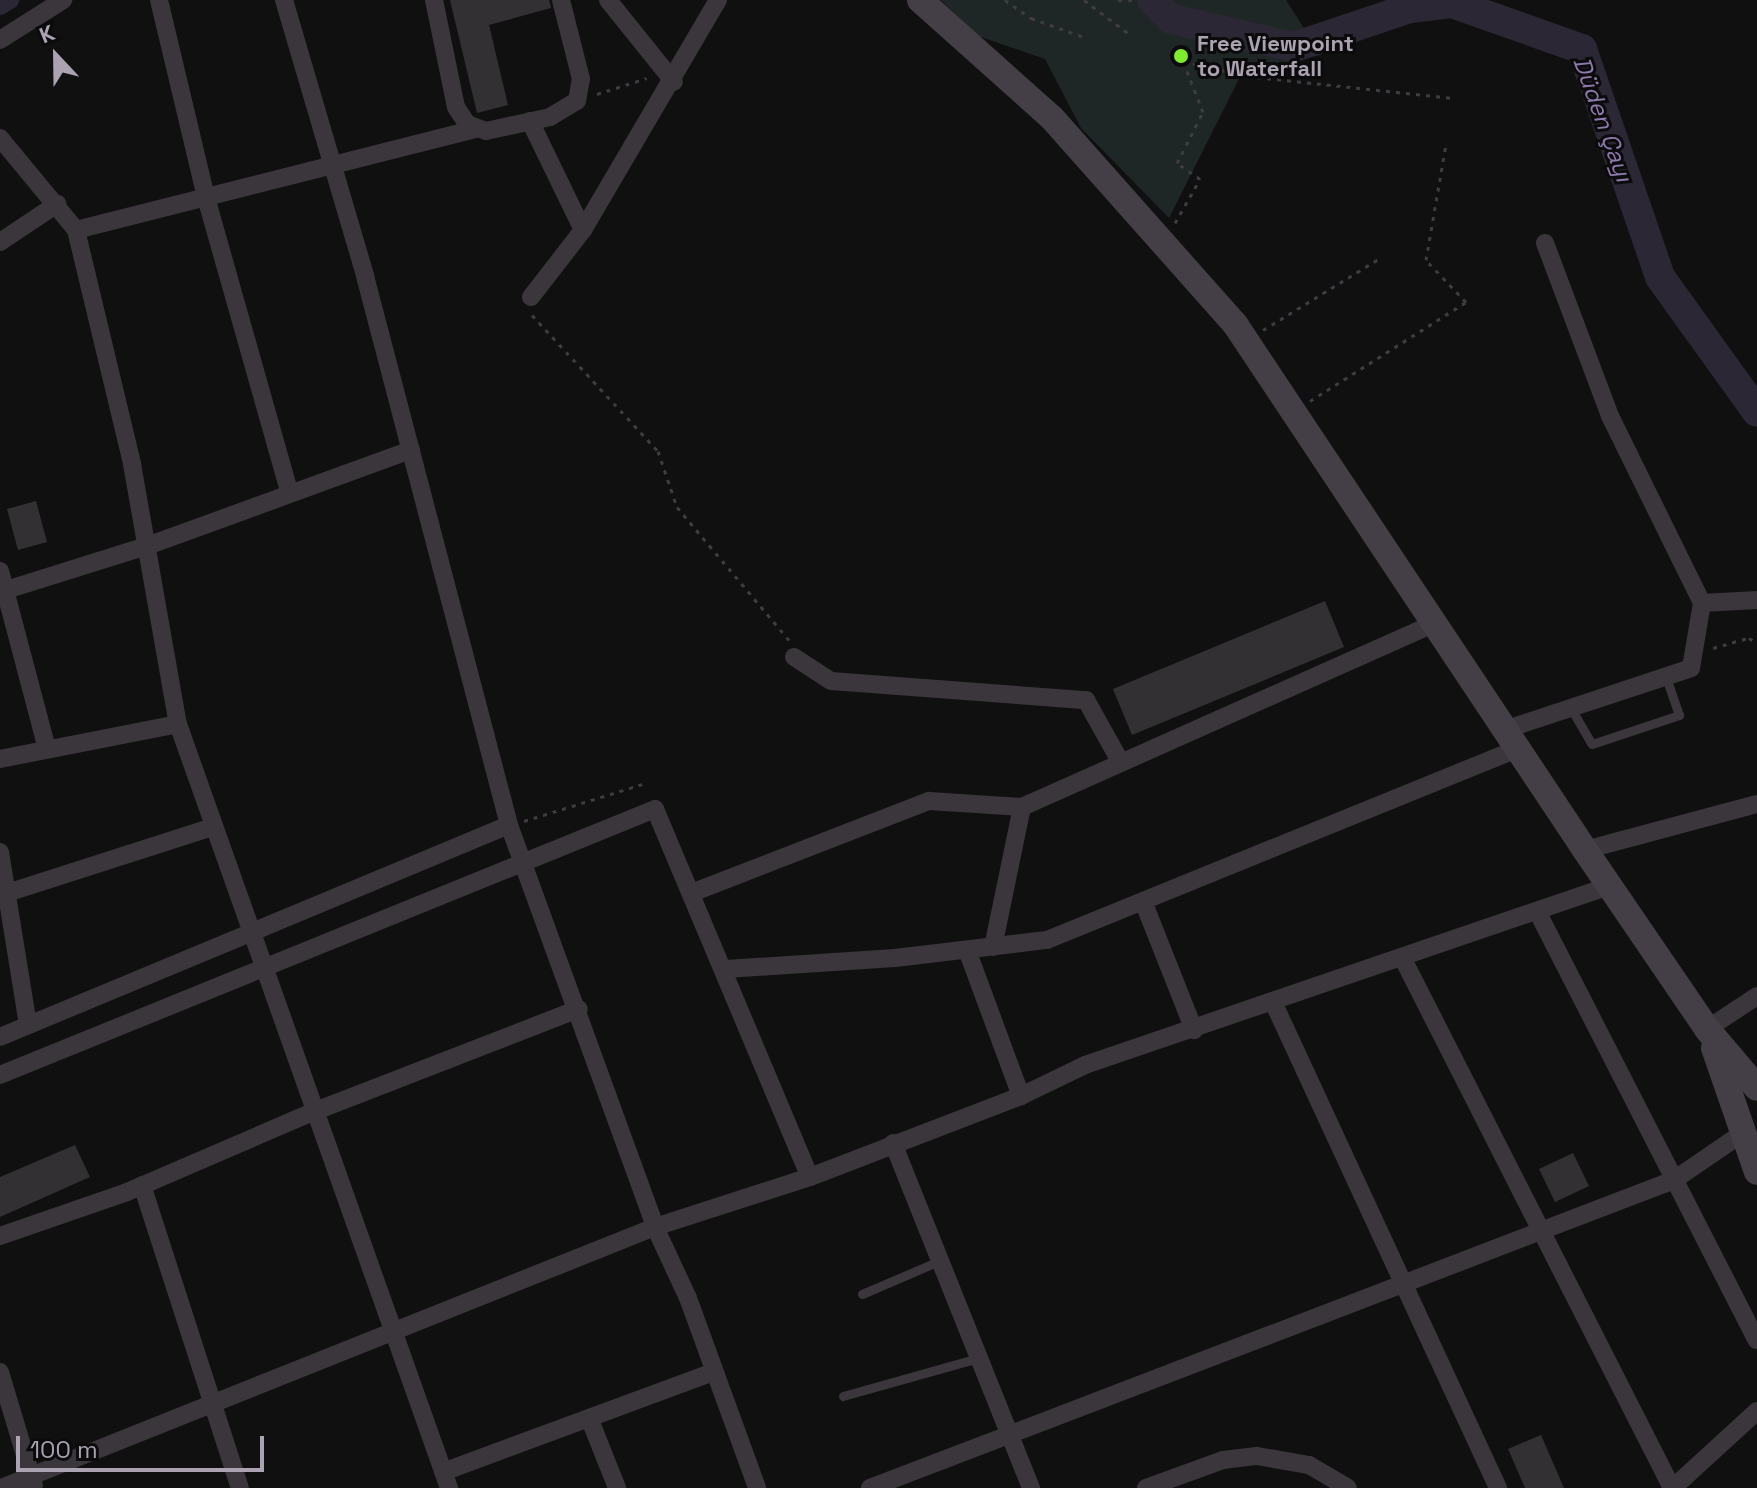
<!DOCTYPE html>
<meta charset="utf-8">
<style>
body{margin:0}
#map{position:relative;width:1757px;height:1488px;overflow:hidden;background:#111011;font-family:"Space Grotesk",sans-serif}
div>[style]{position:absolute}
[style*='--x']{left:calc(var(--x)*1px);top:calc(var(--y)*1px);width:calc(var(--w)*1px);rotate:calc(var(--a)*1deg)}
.green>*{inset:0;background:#1f2626}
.canal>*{height:18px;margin:-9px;padding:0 9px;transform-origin:9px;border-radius:9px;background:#2c2734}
.river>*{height:30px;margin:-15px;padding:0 15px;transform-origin:15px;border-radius:15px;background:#2c2734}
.building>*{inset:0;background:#323033}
.path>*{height:3px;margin-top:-1.5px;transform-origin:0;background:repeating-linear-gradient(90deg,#3f3b42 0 4px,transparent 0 10px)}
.lane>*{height:9px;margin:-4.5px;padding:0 4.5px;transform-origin:4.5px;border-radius:4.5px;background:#3a363b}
.street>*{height:18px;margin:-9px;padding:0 9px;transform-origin:9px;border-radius:9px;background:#3a363b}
.secondary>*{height:26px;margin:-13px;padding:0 13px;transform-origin:13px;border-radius:13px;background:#443f46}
.dots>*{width:22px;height:22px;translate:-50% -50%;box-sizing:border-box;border:4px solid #0c0b0c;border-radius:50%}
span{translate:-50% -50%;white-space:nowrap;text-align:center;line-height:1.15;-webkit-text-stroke:6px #0c0b0c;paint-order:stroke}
.poi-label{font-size:22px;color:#aba2b2;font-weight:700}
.left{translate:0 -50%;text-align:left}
.water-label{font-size:24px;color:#8d79ad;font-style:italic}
.north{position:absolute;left:16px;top:16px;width:80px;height:80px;-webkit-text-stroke:6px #0c0b0c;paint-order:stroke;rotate:338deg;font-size:22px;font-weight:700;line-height:32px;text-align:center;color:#aba2b2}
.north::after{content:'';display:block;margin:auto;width:28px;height:36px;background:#aba2b2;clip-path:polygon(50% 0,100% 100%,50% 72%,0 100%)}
.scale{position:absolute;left:16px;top:1436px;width:248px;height:36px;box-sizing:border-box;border:4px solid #aba2b2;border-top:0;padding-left:10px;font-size:24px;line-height:28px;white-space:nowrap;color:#aba2b2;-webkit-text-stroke:6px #0c0b0c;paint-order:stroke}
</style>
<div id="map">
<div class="green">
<i style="clip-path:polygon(941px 0,1286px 0,1321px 55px,1243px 71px,1169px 218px,1081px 128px,1045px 59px,978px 36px)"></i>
</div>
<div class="canal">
<i style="--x:0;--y:6;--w:12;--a:-31"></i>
</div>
<div class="river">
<i style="--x:1152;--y:0;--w:27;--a:45"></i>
<i style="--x:1171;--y:19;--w:126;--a:12.8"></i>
<i style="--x:1294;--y:47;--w:122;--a:-18.6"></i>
<i style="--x:1410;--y:8;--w:42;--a:-6.8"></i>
<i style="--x:1452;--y:3;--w:138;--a:19.5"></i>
<i style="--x:1582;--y:49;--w:241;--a:71.1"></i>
<i style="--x:1660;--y:277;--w:166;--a:54.3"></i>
</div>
<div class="building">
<i style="clip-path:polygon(450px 0,549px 0,551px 8px,489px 25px,508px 105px,477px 113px)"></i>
<i style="clip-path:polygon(36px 501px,47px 542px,18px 550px,7px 509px)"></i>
<i style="clip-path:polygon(1325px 601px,1344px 647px,1132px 735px,1113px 689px)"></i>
<i style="clip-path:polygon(75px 1145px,90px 1177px,0 1217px,0 1177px)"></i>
<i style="clip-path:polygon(1573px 1153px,1589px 1186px,1555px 1202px,1539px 1169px)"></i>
<i style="clip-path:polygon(1541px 1435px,1564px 1488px,1525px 1488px,1508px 1449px)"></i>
</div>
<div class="path">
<i style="--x:1005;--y:0;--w:32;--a:35"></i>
<i style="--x:1031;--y:18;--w:56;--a:19.7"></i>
<i style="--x:1084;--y:0;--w:60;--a:36.9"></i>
<i style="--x:1118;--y:0;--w:17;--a:0"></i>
<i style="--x:1183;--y:61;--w:66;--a:13.2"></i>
<i style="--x:1247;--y:76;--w:207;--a:6.1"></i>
<i style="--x:597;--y:94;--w:52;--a:-17.7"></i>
<i style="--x:1175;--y:223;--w:51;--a:-60.4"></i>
<i style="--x:1200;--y:179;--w:28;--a:-145"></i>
<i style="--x:1177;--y:163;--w:57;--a:-63"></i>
<i style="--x:1203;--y:112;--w:60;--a:-111.4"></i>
<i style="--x:532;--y:315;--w:185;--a:47.2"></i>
<i style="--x:658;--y:451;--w:59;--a:71.3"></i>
<i style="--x:677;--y:507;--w:175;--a:49.9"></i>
<i style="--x:1263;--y:330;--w:137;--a:-31.6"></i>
<i style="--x:1310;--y:401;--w:185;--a:-32.4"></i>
<i style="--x:1466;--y:302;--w:58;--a:-133.6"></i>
<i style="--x:1426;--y:260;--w:118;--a:-80.2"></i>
<i style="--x:1713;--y:648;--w:37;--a:-16"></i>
<i style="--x:1749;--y:638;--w:9;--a:32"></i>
<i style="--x:524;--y:821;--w:128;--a:-17.3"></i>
</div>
<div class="lane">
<i style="--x:1572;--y:710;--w:39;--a:60"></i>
<i style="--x:1592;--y:744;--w:92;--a:-18.4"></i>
<i style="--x:1679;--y:715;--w:39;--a:-109"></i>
<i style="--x:862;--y:1294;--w:84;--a:-23.2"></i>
<i style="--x:843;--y:1396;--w:140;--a:-15.7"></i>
</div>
<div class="street">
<i style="--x:159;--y:0;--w:207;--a:76.6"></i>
<i style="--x:207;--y:201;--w:301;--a:74.2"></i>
<i style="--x:284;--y:0;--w:288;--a:73.6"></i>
<i style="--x:365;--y:276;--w:568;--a:75.3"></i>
<i style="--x:509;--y:825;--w:428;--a:70"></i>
<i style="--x:655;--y:1227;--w:78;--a:65.1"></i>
<i style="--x:688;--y:1298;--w:202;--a:70"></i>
<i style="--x:434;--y:0;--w:109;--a:78.4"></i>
<i style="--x:456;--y:107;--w:20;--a:57"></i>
<i style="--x:467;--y:124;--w:20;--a:20"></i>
<i style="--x:486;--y:131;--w:66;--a:-12.3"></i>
<i style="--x:550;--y:117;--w:31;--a:-31"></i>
<i style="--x:577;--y:101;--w:22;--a:-80"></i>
<i style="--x:581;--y:79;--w:81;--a:-104.2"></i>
<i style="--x:608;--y:0;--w:105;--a:51.2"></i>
<i style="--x:0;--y:40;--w:75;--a:-32.4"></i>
<i style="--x:530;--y:121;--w:121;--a:64.1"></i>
<i style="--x:0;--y:138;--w:119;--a:50.4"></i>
<i style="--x:76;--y:230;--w:241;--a:76.5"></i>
<i style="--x:132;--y:464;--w:264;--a:80"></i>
<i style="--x:178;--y:724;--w:811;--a:70.47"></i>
<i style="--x:76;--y:230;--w:413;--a:-14.2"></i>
<i style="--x:0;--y:242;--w:69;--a:-33.7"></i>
<i style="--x:1545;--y:243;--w:185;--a:69.4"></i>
<i style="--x:1610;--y:416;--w:208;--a:63.8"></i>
<i style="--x:531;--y:297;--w:85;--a:-52.2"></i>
<i style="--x:583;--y:230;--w:267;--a:-59.6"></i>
<i style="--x:0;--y:571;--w:184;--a:75.2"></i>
<i style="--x:0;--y:592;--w:154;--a:-17.4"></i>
<i style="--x:147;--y:546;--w:281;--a:-20"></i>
<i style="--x:794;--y:657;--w:44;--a:33"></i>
<i style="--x:831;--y:681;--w:256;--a:4.3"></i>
<i style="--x:1086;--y:700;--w:72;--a:60.9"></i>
<i style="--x:1504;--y:730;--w:197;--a:-18.3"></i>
<i style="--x:1691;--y:668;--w:66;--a:-80.4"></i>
<i style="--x:1702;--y:603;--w:55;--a:-3.1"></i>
<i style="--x:0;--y:759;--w:181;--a:-11.1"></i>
<i style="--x:1585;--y:850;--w:178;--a:-15"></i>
<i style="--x:0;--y:852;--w:175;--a:80.8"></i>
<i style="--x:694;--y:892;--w:252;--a:-21.2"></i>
<i style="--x:929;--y:801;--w:93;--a:3.7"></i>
<i style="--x:1022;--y:807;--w:453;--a:-24"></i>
<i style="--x:7;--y:893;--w:216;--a:-17.8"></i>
<i style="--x:1143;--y:901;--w:139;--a:68.4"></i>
<i style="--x:1537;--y:911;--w:482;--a:62.9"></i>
<i style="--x:993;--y:947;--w:143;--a:-78.3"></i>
<i style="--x:967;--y:950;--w:156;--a:69.7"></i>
<i style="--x:1021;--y:1096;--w:71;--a:-25.8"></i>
<i style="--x:1085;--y:1065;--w:554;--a:-18.86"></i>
<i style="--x:1402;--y:957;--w:596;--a:63.05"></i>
<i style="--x:726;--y:969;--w:169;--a:-3.7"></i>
<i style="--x:895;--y:958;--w:153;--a:-6.8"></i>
<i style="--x:1047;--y:940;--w:507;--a:-22.12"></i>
<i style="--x:1274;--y:1004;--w:533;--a:65.16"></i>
<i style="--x:1707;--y:1029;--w:60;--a:-33.4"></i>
<i style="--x:0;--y:1037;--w:551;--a:-22.61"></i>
<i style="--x:0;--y:1075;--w:707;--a:-22.1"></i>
<i style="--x:655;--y:809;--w:399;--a:67.2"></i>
<i style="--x:893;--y:1143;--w:372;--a:68.2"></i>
<i style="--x:142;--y:1185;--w:318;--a:72.1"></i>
<i style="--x:0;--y:1236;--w:134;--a:-19.1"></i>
<i style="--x:127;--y:1192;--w:202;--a:-23.3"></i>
<i style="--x:313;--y:1112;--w:285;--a:-21.2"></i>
<i style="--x:0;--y:1372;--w:118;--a:73.3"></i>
<i style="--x:590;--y:1420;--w:73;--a:68.3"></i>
<i style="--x:443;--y:1472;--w:288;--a:-20.3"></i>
<i style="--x:1;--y:1488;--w:704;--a:-21.76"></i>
<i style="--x:655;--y:1227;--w:163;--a:-17.9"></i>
<i style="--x:810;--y:1177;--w:226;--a:-21"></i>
<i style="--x:870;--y:1488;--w:861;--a:-20.96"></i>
<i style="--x:1674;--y:1180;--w:85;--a:-34.4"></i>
<i style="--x:1146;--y:1488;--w:82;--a:-20"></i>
<i style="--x:1223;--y:1460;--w:34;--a:-7"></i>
<i style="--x:1257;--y:1456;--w:53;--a:9.8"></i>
<i style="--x:1309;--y:1465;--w:45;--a:30.5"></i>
<i style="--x:1673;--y:1488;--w:114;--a:-42.5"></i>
</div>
<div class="secondary">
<i style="--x:920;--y:0;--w:177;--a:41.8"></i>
<i style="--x:1052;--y:118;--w:276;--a:48.4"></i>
<i style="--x:1235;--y:324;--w:632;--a:56.36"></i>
<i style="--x:1585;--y:850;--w:217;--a:55.7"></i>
<i style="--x:1707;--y:1029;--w:77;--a:49.7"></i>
<i style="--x:1714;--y:1048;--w:131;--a:70.9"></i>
</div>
<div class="dots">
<i style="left:1181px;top:56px;background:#7feb2f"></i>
</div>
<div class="poi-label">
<span class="left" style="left:1197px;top:56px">Free Viewpoint<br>to Waterfall</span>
</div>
<div class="water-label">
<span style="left:1603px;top:119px;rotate:70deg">Düden Çayı</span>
</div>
<div class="north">K</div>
<div class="scale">100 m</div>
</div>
